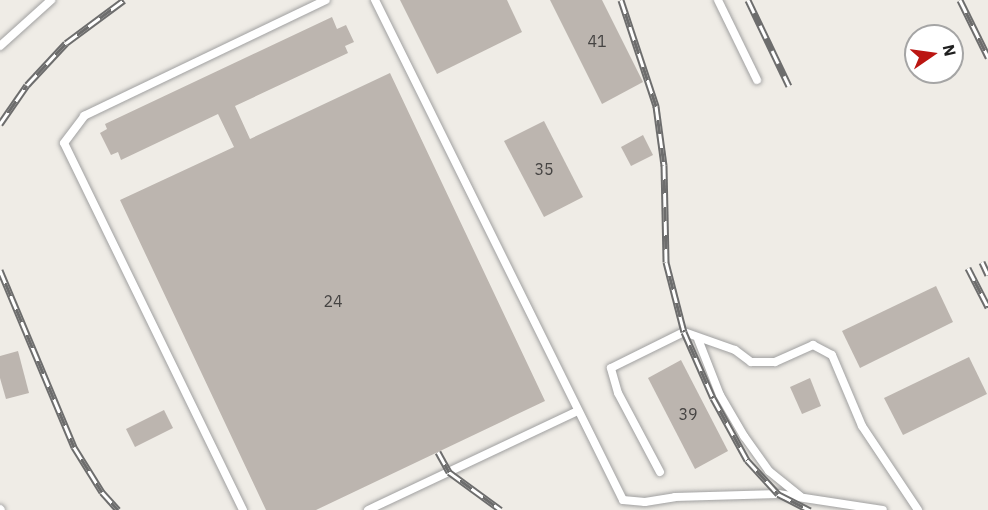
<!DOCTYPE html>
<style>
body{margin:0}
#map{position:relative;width:988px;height:510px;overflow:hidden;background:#efece6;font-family:"IBM Plex Sans",sans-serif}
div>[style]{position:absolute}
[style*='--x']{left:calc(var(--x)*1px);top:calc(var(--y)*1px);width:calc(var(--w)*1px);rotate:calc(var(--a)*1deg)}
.building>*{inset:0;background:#bcb5af}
.roads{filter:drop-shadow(0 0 2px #a0a0a0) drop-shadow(0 0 2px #a0a0a0)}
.service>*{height:8px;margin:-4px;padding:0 4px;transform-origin:4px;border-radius:4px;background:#fff}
.rail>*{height:7px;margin-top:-3.5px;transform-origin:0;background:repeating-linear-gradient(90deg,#fff 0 14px,#6d6d6d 0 28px);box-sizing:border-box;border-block:2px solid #6d6d6d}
span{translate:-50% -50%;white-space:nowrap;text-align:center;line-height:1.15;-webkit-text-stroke:6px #fff;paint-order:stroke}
.number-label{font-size:16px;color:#464443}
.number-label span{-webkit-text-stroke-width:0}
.north{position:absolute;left:904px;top:24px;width:60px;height:60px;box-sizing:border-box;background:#fff;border:2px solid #a5a5a5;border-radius:50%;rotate:77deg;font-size:16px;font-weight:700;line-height:24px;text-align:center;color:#1f1f1f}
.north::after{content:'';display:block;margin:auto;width:21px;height:27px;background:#bb1612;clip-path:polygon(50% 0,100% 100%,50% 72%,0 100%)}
</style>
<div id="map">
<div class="building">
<i style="clip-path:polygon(400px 0,507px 0,522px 32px,437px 74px)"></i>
<i style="clip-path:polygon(550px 0,602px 0,643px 82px,602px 104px)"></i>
<i style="clip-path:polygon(332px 17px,337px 29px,346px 25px,354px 42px,345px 46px,348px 53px,235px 106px,250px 139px,390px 73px,545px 401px,316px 510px,266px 510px,120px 200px,234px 147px,218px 114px,121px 160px,118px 152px,111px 155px,100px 133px,107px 129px,105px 124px)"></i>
<i style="clip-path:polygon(544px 121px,583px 197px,544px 217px,504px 141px)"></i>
<i style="clip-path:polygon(643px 135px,653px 155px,631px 166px,621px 147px)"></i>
<i style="clip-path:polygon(936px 286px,953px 322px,860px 368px,842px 331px)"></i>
<i style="clip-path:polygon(18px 351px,29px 393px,6px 399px,0 378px,0 356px)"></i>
<i style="clip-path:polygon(969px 357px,987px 394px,903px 435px,884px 398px)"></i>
<i style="clip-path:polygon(681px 360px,728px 451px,695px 469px,648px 378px)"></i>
<i style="clip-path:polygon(810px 378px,821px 406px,802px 414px,790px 387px)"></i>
<i style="clip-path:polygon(164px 410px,173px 428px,135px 447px,126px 429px)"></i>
</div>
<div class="roads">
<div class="service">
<i style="--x:375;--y:0;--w:558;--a:63.62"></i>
<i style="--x:623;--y:500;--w:22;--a:5"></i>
<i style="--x:645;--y:502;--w:30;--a:-9"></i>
<i style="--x:675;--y:497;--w:103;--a:-1.7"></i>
<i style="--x:778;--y:494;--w:106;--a:8.7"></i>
<i style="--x:718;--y:0;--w:89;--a:64"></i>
<i style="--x:0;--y:46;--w:69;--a:-42"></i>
<i style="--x:698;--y:339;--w:60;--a:68.6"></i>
<i style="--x:720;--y:395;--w:48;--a:59.7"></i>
<i style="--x:744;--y:436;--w:43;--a:54.5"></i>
<i style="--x:769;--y:471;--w:40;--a:39"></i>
<i style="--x:660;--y:472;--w:89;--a:-118"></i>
<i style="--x:618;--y:393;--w:26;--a:-106"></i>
<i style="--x:611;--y:368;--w:81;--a:-26.3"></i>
<i style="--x:684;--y:332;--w:54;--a:19.4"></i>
<i style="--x:735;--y:350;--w:20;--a:37"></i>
<i style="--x:751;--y:362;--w:24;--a:0"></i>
<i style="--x:775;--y:362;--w:42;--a:-24.1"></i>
<i style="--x:813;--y:345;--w:21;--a:28"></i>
<i style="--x:832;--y:355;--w:77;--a:67.1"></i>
<i style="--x:862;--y:426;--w:101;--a:56.3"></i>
<i style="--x:0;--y:509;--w:1;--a:45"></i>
<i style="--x:243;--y:510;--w:408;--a:-116"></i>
<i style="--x:64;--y:143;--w:34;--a:-53"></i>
<i style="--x:84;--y:116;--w:268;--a:-25.6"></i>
<i style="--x:368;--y:510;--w:231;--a:-25.3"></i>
</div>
</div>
<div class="rail">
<i style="--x:621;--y:0;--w:112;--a:71.7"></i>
<i style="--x:656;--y:106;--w:60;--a:82.3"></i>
<i style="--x:664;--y:165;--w:97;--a:88.8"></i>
<i style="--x:666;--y:262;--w:72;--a:75.6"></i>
<i style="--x:684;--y:332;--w:72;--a:66.3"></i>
<i style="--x:713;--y:398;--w:71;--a:61.3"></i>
<i style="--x:747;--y:460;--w:46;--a:47.6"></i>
<i style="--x:778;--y:494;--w:36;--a:27"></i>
<i style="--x:748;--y:0;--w:95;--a:64.5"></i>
<i style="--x:960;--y:0;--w:64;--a:63.8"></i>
<i style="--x:0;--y:124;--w:47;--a:-55.3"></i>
<i style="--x:27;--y:85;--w:57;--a:-47.1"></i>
<i style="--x:66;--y:43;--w:72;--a:-36.6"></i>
<i style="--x:982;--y:262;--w:14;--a:65"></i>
<i style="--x:968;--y:268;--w:44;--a:62.9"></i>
<i style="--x:0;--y:270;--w:192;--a:67.3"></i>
<i style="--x:74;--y:447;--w:53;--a:58.1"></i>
<i style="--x:102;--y:492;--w:24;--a:48"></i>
<i style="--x:438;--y:452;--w:23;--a:61"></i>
<i style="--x:449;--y:472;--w:64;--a:36.2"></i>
</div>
<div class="number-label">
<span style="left:597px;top:41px">41</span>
<span style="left:544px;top:169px">35</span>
<span style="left:333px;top:301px">24</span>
<span style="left:688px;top:414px">39</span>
</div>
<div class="north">N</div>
</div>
